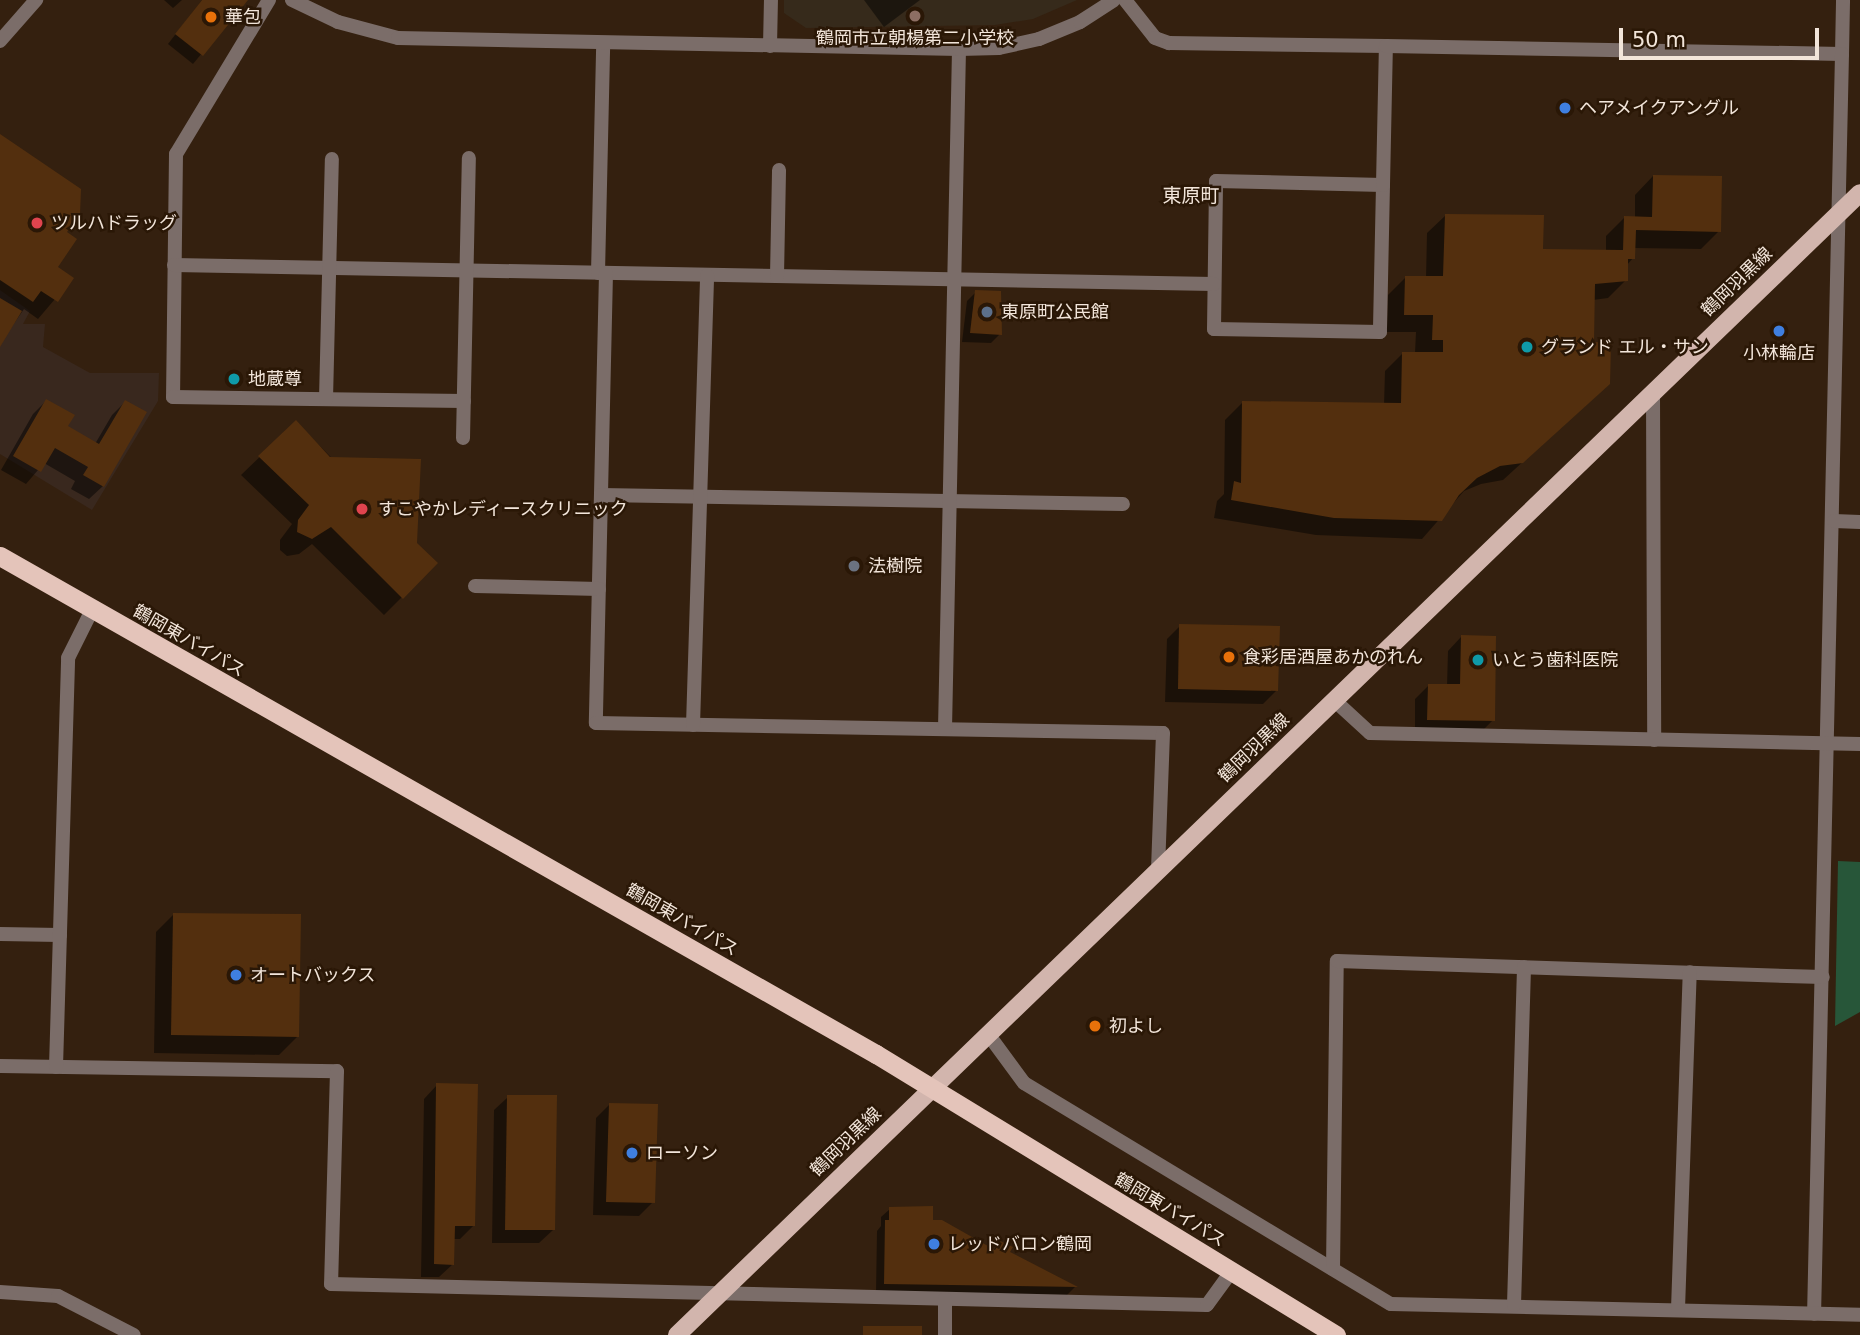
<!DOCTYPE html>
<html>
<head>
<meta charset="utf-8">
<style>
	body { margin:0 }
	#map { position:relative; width:1860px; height:1335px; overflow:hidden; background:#34200f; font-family:"DejaVu Sans","Noto Sans JP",sans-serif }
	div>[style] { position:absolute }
	.commercial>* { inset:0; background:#39281e }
	.education>* { inset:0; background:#362a1b }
	.green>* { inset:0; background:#275639 }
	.shadow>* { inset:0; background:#0007 }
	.building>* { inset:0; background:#532f0e }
	.minor>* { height:14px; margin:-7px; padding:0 7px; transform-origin:7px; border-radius:7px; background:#7b6d69 }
	.tertiary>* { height:14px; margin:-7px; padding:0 7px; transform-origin:7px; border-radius:7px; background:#7b6d69 }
	.primary>* { height:18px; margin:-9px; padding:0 9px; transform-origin:9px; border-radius:9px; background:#d2b5ad }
	.trunk>* { height:19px; margin:-9.5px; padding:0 9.5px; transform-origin:9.5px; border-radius:9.5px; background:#e4c4ba }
	.dots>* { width:19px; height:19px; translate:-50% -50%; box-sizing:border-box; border:4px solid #2a1706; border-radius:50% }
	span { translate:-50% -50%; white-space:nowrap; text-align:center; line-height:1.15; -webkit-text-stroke:5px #2a1706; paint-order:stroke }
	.poi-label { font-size:18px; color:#f2e5da }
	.left { translate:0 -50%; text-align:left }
	.street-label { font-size:18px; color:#f2e5da }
	.neighbourhood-label { font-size:19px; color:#f2e5da }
	.scale { position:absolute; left:1619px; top:28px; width:200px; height:32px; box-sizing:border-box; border:4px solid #f2e5da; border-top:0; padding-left:9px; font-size:21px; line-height:24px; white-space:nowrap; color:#f2e5da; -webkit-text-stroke:5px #2a1706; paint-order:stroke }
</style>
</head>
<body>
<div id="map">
	<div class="commercial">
		<div style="clip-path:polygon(0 290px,30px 311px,23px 324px,45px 324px,43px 347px,90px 373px,159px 373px,158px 401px,92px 510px,0 454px)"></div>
	</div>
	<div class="education">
		<div style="clip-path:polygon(784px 0,1077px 0,1033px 19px,995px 25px,806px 28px,784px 13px)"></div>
	</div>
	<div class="green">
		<div style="clip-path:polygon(1838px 861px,1860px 862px,1860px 1012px,1835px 1026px)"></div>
	</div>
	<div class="shadow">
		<div style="clip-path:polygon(164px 0,182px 0,173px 8px)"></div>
		<div style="clip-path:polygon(202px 0,245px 1px,193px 64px,168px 44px)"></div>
		<div style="clip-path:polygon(864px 0,920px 0,884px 27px)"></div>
		<div style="clip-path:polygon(0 136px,65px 233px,56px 268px,72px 279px,38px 319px,24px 309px,0 344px)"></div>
		<div style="clip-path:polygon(1653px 176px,1719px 231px,1701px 249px,1634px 248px,1633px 258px,1627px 265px,1626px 280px,1608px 298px,1593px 300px,1590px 401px,1503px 480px,1481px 484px,1464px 491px,1422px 539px,1316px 535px,1214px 518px,1217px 501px,1224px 494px,1225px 420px,1243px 402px,1384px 405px,1385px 371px,1403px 353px,1415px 353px,1416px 332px,1387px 332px,1388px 295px,1406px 277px,1426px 278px,1427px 233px,1446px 215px,1542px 251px,1606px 252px,1606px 236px,1624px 218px,1635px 218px,1635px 195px)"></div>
		<div style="clip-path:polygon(976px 292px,1000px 334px,991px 343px,962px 342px,967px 301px)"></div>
		<div style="clip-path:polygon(46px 401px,66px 427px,95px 444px,112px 415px,125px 402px,103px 486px,89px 499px,71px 489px,75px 481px,44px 463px,26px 484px,1px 470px,33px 414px)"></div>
		<div style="clip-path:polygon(296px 422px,436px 563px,384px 615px,312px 544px,299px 554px,287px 556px,280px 550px,280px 540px,292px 524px,241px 475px)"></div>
		<div style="clip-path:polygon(1180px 626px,1277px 690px,1263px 704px,1165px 702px,1167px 639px)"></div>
		<div style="clip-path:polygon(1461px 637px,1493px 720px,1479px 734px,1415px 733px,1415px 699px,1429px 685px,1447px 686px,1448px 651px)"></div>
		<div style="clip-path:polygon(174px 914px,297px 1037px,279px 1055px,154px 1053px,156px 932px)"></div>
		<div style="clip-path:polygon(437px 1085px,474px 1225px,460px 1239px,453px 1239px,453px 1264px,439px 1277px,421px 1277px,424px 1099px)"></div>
		<div style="clip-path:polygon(508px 1097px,553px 1230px,539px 1243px,492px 1243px,494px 1110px)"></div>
		<div style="clip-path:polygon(610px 1104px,653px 1202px,639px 1216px,593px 1215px,596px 1118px)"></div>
		<div style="clip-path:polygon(890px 1209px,931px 1222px,992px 1251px,1001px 1243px,1008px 1253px,1075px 1287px,1067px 1295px,876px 1292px,877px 1231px,881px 1226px,881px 1217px)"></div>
	</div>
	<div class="building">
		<div style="clip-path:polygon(202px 0,248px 0,203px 56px,175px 34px)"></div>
		<div style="clip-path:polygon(0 134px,81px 189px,80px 214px,67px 232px,77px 239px,58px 267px,74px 278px,58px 302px,41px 291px,33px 302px,0 280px)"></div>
		<div style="clip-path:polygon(1653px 175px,1722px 176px,1721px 232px,1636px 230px,1635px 259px,1628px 259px,1628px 281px,1595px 284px,1594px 342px,1611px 343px,1610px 384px,1523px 463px,1500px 466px,1477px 478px,1459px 495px,1442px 521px,1334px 518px,1231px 500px,1234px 481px,1241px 483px,1242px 401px,1401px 403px,1402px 352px,1443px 352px,1443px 340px,1432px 340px,1433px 315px,1404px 315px,1405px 276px,1443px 276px,1445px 214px,1544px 215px,1543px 249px,1623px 250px,1624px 216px,1652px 217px)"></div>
		<div style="clip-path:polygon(975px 290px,1001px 291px,1002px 335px,970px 333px)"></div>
		<div style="clip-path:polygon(0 298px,22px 311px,0 347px)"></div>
		<div style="clip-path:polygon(46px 399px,75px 415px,68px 426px,99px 444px,125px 400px,147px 412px,104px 487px,83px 475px,88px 467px,55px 448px,41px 472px,13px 456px)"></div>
		<div style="clip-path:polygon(296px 420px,330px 457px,421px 459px,417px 543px,438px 563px,403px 599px,331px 527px,312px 539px,297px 532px,298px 520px,309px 505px,258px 456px)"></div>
		<div style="clip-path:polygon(1179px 624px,1280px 626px,1278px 691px,1178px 689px)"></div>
		<div style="clip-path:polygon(1461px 635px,1496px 636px,1495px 721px,1427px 720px,1428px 684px,1460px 684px)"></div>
		<div style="clip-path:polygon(173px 913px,301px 914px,299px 1037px,171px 1035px)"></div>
		<div style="clip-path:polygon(436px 1083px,478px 1084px,475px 1226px,455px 1226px,454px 1265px,434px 1264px)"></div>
		<div style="clip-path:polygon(507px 1095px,557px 1095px,555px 1230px,505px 1230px)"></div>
		<div style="clip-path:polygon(609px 1103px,658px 1104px,655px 1203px,606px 1202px)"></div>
		<div style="clip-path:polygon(933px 1206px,933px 1220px,942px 1220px,995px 1250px,1000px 1241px,1013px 1247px,1010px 1252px,1078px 1287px,884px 1284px,885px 1220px,889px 1220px,889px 1207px)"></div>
		<div style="clip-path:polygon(863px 1326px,922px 1326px,922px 1335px,863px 1335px)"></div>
	</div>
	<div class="minor">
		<div style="left:269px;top:0;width:180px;rotate:121.1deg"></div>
		<div style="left:176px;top:154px;width:243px;rotate:90.7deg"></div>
		<div style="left:173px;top:397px;width:291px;rotate:0.8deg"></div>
		<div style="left:1125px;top:0;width:48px;rotate:51.7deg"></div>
		<div style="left:1155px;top:38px;width:15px;rotate:20deg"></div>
		<div style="left:1169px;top:43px;width:217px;rotate:0.8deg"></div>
		<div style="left:770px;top:46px;width:46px;rotate:-88.8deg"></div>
		<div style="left:1842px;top:54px;width:54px;rotate:-88.9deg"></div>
		<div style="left:1383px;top:185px;width:147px;rotate:91.2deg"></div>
		<div style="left:1380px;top:332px;width:166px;rotate:-179deg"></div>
		<div style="left:1214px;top:329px;width:148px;rotate:-89.2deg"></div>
		<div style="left:1216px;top:181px;width:167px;rotate:1.4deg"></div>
		<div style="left:1383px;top:185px;width:139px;rotate:-88.8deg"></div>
		<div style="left:1386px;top:46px;width:456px;rotate:1deg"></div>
		<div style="left:1842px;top:54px;width:1260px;rotate:91.27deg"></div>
		<div style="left:174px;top:265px;width:1040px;rotate:1.05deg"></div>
		<div style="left:598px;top:273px;width:229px;rotate:-88.7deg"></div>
		<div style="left:606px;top:273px;width:450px;rotate:91.3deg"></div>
		<div style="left:596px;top:723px;width:567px;rotate:1.01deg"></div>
		<div style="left:1163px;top:733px;width:137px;rotate:92.1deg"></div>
		<div style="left:777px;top:276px;width:106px;rotate:-88.9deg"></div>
		<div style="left:1653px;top:393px;width:347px;rotate:89.8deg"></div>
		<div style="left:326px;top:399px;width:240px;rotate:-88.6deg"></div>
		<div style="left:463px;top:438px;width:280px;rotate:-88.8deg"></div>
		<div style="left:601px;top:495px;width:522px;rotate:0.99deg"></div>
		<div style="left:1834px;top:521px;width:26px;rotate:2deg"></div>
		<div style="left:475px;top:586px;width:124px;rotate:1.4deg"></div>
		<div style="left:1334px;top:700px;width:49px;rotate:42.5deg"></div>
		<div style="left:1370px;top:733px;width:490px;rotate:1.3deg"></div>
		<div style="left:693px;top:725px;width:450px;rotate:-88.2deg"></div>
		<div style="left:945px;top:729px;width:680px;rotate:-88.82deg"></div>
		<div style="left:0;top:934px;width:60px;rotate:1deg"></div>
		<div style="left:988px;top:1034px;width:61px;rotate:53.7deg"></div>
		<div style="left:1024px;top:1083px;width:428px;rotate:31.1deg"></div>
		<div style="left:1391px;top:1304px;width:469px;rotate:1.3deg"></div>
		<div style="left:0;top:1066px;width:337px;rotate:0.9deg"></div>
		<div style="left:337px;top:1071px;width:213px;rotate:91.6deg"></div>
		<div style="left:331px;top:1284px;width:876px;rotate:1.37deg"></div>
		<div style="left:1207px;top:1305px;width:41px;rotate:-54deg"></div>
		<div style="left:56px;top:1067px;width:409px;rotate:-88.3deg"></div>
		<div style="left:68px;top:658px;width:54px;rotate:-63.4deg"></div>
		<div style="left:1333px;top:1269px;width:308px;rotate:-89.3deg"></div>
		<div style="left:1337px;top:961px;width:486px;rotate:1.9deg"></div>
		<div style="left:1514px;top:1305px;width:338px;rotate:-88.3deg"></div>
		<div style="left:1678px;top:1309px;width:337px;rotate:-88deg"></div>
		<div style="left:945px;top:1335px;width:36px;rotate:-90deg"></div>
	</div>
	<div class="tertiary">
		<div style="left:292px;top:0;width:51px;rotate:25.6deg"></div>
		<div style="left:338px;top:22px;width:62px;rotate:14.9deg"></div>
		<div style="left:398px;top:38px;width:561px;rotate:1.12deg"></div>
		<div style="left:959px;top:49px;width:40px;rotate:-1.4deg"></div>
		<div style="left:999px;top:48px;width:41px;rotate:-12.7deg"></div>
		<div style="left:1039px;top:39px;width:44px;rotate:-22.5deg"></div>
		<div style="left:1080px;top:22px;width:40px;rotate:-32.9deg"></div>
		<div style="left:0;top:41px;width:55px;rotate:-48.7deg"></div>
		<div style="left:0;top:1292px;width:58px;rotate:3.9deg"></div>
		<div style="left:58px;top:1296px;width:85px;rotate:27.2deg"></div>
	</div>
	<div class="primary">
		<div style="left:677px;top:1335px;width:1644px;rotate:-43.99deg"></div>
	</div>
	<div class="trunk">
		<div style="left:0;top:556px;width:1008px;rotate:29.62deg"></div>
		<div style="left:876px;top:1054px;width:539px;rotate:31.42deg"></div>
	</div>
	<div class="dots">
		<div style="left:915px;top:16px;background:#8d6e63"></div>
		<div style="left:211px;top:17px;background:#e8710a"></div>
		<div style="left:1565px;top:108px;background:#3f7fe0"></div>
		<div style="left:37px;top:223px;background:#e0444e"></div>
		<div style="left:987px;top:312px;background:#5c6f8a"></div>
		<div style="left:1779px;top:331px;background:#3f7fe0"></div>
		<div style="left:1527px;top:347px;background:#0f9aa8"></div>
		<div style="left:234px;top:379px;background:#0f9aa8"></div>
		<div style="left:362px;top:509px;background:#e0444e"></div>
		<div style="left:854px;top:566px;background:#6b7280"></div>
		<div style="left:1229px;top:657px;background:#e8710a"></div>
		<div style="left:1478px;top:660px;background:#0f9aa8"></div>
		<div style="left:236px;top:975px;background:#3f7fe0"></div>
		<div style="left:1095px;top:1026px;background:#e8710a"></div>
		<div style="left:632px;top:1153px;background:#3f7fe0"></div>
		<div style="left:934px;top:1244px;background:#3f7fe0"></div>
	</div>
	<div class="poi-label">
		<span class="left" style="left:225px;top:17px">華包</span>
		<span style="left:915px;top:38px">鶴岡市立朝楊第二小学校</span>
		<span class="left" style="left:1579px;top:108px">ヘアメイクアングル</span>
		<span class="left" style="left:51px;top:223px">ツルハドラッグ</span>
		<span class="left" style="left:1001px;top:312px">東原町公民館</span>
		<span class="left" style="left:1541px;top:347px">グランド エル・サン</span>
		<span style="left:1779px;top:353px">小林輪店</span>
		<span class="left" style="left:248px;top:379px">地蔵尊</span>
		<span class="left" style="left:378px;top:509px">すこやかレディースクリニック</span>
		<span class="left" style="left:868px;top:566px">法樹院</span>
		<span class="left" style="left:1243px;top:657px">食彩居酒屋あかのれん</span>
		<span class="left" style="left:1492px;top:660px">いとう歯科医院</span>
		<span class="left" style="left:250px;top:975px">オートバックス</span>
		<span class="left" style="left:1109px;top:1026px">初よし</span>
		<span class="left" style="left:646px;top:1153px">ローソン</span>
		<span class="left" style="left:948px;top:1244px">レッドバロン鶴岡</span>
	</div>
	<div class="street-label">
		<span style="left:1737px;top:282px;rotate:-44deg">鶴岡羽黒線</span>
		<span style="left:189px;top:641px;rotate:30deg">鶴岡東バイパス</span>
		<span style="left:1254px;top:748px;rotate:-44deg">鶴岡羽黒線</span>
		<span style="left:682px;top:920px;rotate:30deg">鶴岡東バイパス</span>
		<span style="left:846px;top:1142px;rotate:-44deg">鶴岡羽黒線</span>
		<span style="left:1170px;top:1210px;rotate:31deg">鶴岡東バイパス</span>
	</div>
	<div class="neighbourhood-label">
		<span style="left:1191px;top:196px">東原町</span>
	</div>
	<div class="scale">50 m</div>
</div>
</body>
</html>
